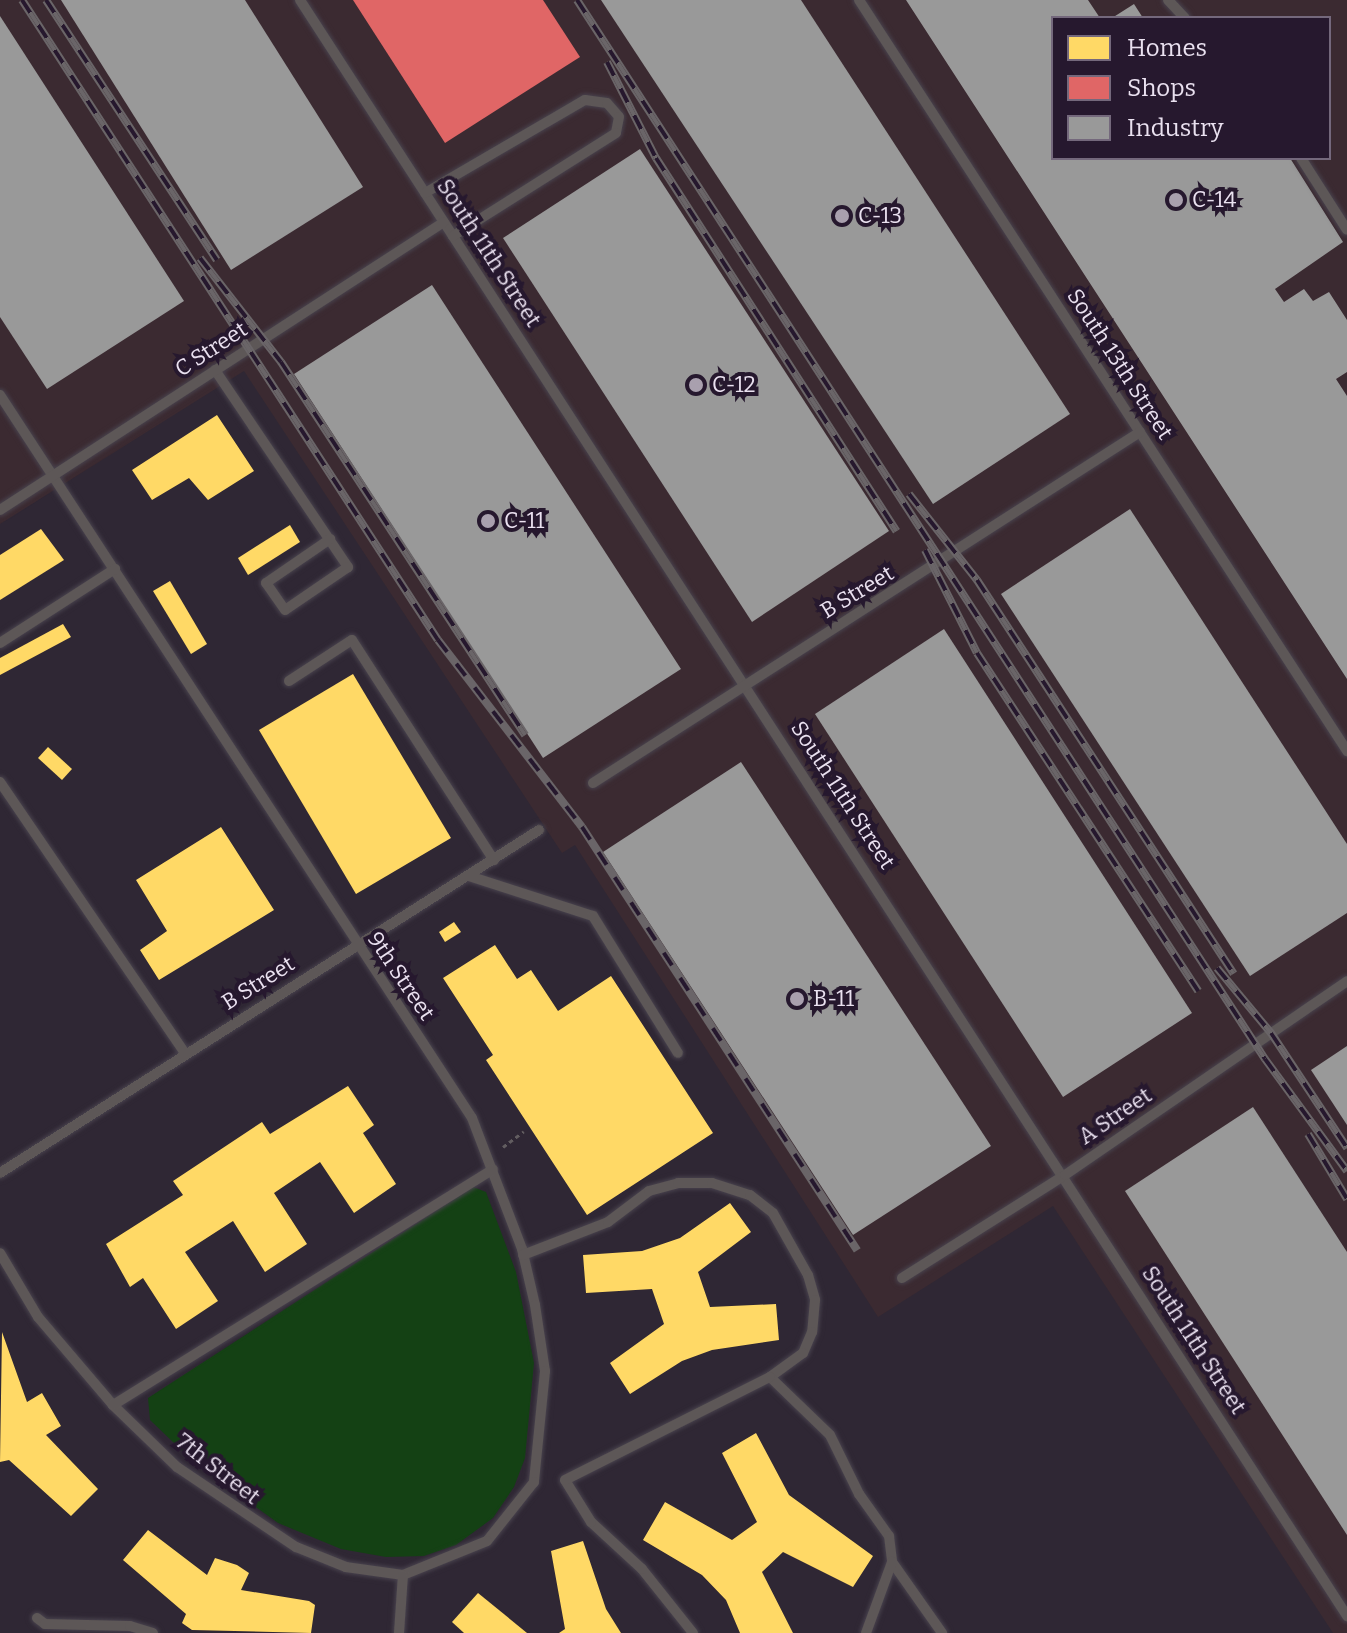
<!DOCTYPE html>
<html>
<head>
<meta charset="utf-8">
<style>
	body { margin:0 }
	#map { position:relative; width:1347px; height:1633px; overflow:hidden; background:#2f2734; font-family:Bitter,serif }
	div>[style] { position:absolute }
	.industrial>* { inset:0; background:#3b2a31 }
	.green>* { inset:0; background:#144114 }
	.homes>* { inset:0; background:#ffd966 }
	.shops>* { inset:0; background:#e06666 }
	.industry>* { inset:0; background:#999 }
	.path>* { height:3px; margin-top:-1.5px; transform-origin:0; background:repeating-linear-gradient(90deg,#625d60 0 4px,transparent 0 8px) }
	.roads { filter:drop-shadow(0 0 2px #48424d) drop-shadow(0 0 2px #48424d) }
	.lane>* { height:10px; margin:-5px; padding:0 5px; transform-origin:5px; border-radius:5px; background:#5d5757 }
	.rail>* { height:8px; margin-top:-4px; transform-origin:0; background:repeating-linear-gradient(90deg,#26182e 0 15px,#6a6568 0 30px); box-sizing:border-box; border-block:2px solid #6a6568 }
	.dots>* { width:22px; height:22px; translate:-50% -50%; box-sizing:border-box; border:4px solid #26182e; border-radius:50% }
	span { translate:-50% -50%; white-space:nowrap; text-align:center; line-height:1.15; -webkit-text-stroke:8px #26182e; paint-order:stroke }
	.poi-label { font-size:22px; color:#eae1f0 }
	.left { translate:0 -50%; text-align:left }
	.street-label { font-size:22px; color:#eae1f0 }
	.legend { position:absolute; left:1051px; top:16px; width:280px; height:144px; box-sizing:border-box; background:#26182e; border:2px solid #74687c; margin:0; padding:10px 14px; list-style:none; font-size:24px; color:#eae1f0 }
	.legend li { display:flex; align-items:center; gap:16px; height:40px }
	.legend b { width:40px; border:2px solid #74687c }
</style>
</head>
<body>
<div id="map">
	<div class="industrial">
		<div style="clip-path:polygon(evenodd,0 0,1347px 0,1347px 1633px,1333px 1633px,1053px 1206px,878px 1317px,575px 845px,562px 853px,244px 371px,0 524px,0 0,1053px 18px,1329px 18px,1329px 158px,1053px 158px,1053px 18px)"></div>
	</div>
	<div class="green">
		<div style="clip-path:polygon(473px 1187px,486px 1192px,516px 1272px,534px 1363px,525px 1458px,514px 1487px,493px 1518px,456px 1545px,424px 1556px,386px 1557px,341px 1549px,278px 1523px,196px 1464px,150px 1420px,148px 1398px)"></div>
	</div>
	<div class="homes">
		<div style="clip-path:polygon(217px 415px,254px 471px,208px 500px,189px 478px,152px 500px,132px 470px)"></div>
		<div style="clip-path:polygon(290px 525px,300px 542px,248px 575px,238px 558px)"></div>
		<div style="clip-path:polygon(41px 529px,64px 560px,0 600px,0 555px)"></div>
		<div style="clip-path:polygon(170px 581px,207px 644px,191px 654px,153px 591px)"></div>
		<div style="clip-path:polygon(63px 624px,71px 637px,0 675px,0 658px)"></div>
		<div style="clip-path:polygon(353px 674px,451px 838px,356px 894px,259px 730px)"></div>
		<div style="clip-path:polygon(48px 747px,72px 769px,62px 780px,38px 758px)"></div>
		<div style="clip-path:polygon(221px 827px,274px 910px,159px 980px,140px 950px,167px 931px,136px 880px)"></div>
		<div style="clip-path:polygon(454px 922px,461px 932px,445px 942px,439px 932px)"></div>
		<div style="clip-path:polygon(495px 945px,517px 979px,531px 970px,558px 1011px,611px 976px,713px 1133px,587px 1215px,486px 1060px,493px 1055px,443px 978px)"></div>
		<div style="clip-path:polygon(348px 1086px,374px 1125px,363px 1133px,396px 1184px,354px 1213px,320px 1162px,274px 1193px,307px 1244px,265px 1272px,233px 1221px,185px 1252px,218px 1301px,176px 1329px,143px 1278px,130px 1287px,106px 1244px,183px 1195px,173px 1181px,262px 1122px,270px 1134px)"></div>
		<div style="clip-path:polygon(730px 1203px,751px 1232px,698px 1272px,710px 1307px,776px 1304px,779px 1340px,712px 1350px,682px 1361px,630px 1394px,610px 1363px,664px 1324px,652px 1289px,586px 1293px,583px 1255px,642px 1251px,680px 1238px)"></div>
		<div style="clip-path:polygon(2px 1332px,27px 1402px,42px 1393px,61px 1426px,46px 1435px,98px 1489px,71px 1516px,9px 1460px,0 1462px)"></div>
		<div style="clip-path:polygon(756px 1433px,789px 1495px,873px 1556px,853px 1587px,783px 1552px,762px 1572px,793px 1633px,740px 1633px,726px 1600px,702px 1575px,643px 1540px,665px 1502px,732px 1540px,757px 1522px,722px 1453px)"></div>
		<div style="clip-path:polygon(148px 1530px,207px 1575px,215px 1558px,237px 1565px,249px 1573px,241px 1590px,309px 1601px,315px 1605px,311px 1633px,192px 1630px,182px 1623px,186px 1614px,123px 1560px)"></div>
		<div style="clip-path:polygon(583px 1541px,606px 1609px,621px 1633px,559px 1633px,565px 1629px,551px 1551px)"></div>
		<div style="clip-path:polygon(478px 1593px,527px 1633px,464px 1633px,452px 1622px)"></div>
	</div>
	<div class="shops">
		<div style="clip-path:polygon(353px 0,543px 0,580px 57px,445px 143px)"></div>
	</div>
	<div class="industry">
		<div style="clip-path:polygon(61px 0,245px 0,363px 187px,231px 270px)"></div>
		<div style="clip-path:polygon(601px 0,801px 0,1070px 414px,933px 504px)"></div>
		<div style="clip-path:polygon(906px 0,1088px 0,1100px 18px,1053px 18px,1053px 158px,1290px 158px,1343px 242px,1275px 289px,1284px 302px,1304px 289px,1313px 301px,1329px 292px,1347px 320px,1347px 372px,1336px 379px,1347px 396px,1347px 679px)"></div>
		<div style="clip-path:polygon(1134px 4px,1143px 18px,1112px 18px)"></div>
		<div style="clip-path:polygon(0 16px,184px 301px,47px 389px,0 317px)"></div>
		<div style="clip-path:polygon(640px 149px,889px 531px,752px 622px,503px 238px)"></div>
		<div style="clip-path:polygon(432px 285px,681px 669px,543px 758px,294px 374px)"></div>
		<div style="clip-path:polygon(1130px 509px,1347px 844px,1347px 913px,1250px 976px,1001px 594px)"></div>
		<div style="clip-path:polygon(944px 629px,1192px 1013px,1063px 1097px,815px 714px)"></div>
		<div style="clip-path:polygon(741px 762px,991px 1146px,853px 1235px,603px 852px)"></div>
		<div style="clip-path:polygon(1347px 1046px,1347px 1125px,1311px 1070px)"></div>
		<div style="clip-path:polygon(1253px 1107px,1347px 1252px,1347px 1535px,1125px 1191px)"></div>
	</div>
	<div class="path">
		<div style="left:503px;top:1147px;width:26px;rotate:-37deg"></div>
	</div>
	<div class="roads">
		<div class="lane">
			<div style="left:300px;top:0;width:1926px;rotate:57.06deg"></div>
			<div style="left:859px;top:0;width:896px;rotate:56.98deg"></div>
			<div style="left:1168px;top:0;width:25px;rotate:47deg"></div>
			<div style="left:1301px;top:158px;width:85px;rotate:57.4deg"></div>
			<div style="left:425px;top:193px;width:185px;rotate:-30.2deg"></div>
			<div style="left:585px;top:100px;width:22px;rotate:8deg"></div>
			<div style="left:607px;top:103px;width:18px;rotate:49deg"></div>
			<div style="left:619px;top:117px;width:16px;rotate:101deg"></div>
			<div style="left:616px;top:133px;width:193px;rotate:147.7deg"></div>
			<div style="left:215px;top:370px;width:238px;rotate:56deg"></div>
			<div style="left:348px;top:567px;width:76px;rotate:145.7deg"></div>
			<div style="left:285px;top:610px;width:33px;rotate:-125deg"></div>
			<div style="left:266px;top:583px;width:78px;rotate:-34.5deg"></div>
			<div style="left:0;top:395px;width:863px;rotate:56.86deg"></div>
			<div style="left:472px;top:1118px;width:140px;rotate:69.1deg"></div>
			<div style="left:522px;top:1249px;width:57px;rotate:76.9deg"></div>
			<div style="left:535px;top:1305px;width:67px;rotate:81.4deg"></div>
			<div style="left:545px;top:1371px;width:112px;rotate:95.7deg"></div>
			<div style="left:534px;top:1482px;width:75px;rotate:128.5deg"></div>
			<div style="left:487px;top:1541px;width:91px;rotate:158deg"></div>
			<div style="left:403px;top:1575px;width:58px;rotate:-172deg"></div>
			<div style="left:346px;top:1567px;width:54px;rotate:-158.2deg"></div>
			<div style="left:296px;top:1547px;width:143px;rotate:-146.1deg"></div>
			<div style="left:177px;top:1467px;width:89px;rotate:-135.9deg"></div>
			<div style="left:113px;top:1405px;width:116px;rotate:-130.4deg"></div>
			<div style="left:38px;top:1317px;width:74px;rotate:-120.7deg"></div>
			<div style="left:0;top:510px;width:529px;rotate:-32.97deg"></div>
			<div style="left:0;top:643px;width:137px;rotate:-32.8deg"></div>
			<div style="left:289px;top:681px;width:75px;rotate:-33.1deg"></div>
			<div style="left:352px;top:640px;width:262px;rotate:57.2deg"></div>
			<div style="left:0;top:782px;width:328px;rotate:55.7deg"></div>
			<div style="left:593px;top:783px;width:650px;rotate:-32.69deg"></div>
			<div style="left:469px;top:876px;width:130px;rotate:17.9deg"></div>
			<div style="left:593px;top:916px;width:161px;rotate:58.2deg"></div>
			<div style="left:0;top:1173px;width:639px;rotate:-32.47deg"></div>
			<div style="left:523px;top:1255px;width:91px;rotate:-21.2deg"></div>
			<div style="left:608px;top:1222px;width:51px;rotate:-37.1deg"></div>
			<div style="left:649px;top:1191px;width:30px;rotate:-15deg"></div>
			<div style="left:678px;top:1183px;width:34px"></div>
			<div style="left:712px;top:1183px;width:40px;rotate:18deg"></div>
			<div style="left:750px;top:1195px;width:29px;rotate:38deg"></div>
			<div style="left:773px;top:1213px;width:71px;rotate:60.6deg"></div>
			<div style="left:808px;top:1275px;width:26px;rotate:74deg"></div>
			<div style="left:815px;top:1300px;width:32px;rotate:95deg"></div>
			<div style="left:812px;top:1332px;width:23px;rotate:113deg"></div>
			<div style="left:803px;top:1353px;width:41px;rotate:144deg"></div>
			<div style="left:770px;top:1377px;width:83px;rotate:44deg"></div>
			<div style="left:830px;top:1435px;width:66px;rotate:63.8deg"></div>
			<div style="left:859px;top:1494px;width:52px;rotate:54.5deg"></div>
			<div style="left:889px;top:1536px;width:26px;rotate:83deg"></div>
			<div style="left:892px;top:1562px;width:87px;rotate:54.8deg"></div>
			<div style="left:902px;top:1278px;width:193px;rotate:-32.3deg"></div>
			<div style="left:1065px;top:1175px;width:342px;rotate:-34.5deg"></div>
			<div style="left:113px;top:1405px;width:447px;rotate:-31.8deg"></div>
			<div style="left:37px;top:1618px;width:10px;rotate:37deg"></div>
			<div style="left:45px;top:1624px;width:85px;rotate:1.3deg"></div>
			<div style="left:130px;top:1626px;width:24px;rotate:17deg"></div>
			<div style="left:399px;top:1633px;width:58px;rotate:-86.1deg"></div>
			<div style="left:693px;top:1633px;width:82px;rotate:-128.6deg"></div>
			<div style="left:642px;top:1569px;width:69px;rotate:-137.3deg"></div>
			<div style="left:591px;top:1522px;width:49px;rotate:-121.8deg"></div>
			<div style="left:565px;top:1480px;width:229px;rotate:-26.7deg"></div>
			<div style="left:866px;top:1633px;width:76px;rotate:-69.9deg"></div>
		</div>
	</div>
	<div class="rail">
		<div style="left:22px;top:0;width:763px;rotate:56.98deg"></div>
		<div style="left:438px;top:640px;width:236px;rotate:52.4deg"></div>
		<div style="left:582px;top:827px;width:505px;rotate:56.97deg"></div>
		<div style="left:46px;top:0;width:311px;rotate:56.7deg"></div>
		<div style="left:577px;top:0;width:1263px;rotate:56.99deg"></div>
		<div style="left:1265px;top:1059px;width:139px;rotate:53.8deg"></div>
		<div style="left:607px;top:62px;width:108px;rotate:63deg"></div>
		<div style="left:656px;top:158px;width:444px;rotate:57.2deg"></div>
		<div style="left:200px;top:258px;width:132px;rotate:52.1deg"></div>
		<div style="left:281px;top:362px;width:446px;rotate:56.8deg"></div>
		<div style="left:909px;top:494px;width:110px;rotate:51.7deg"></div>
		<div style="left:977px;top:580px;width:470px;rotate:56.9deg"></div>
		<div style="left:925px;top:550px;width:115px;rotate:63.2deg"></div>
		<div style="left:977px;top:653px;width:404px;rotate:56.8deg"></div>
		<div style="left:1217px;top:968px;width:85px;rotate:50.3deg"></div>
		<div style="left:1271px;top:1033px;width:138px;rotate:56.5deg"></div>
		<div style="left:1308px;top:1134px;width:76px;rotate:59deg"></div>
	</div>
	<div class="dots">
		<div style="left:1176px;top:200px;background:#a9a0ae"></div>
		<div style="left:842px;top:216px;background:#a9a0ae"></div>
		<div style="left:696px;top:385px;background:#a9a0ae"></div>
		<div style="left:488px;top:521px;background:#a9a0ae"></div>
		<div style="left:797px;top:999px;background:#a9a0ae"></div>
	</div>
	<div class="poi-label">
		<span class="left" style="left:1192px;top:200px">C-14</span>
		<span class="left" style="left:858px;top:216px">C-13</span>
		<span class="left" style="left:712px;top:385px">C-12</span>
		<span class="left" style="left:504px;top:521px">C-11</span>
		<span class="left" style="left:813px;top:999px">B-11</span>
	</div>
	<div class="street-label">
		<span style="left:489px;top:253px;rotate:57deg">South 11th Street</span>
		<span style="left:211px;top:349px;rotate:-33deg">C Street</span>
		<span style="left:1120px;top:364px;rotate:57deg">South 13th Street</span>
		<span style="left:857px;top:592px;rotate:-31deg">B Street</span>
		<span style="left:843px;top:795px;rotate:57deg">South 11th Street</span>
		<span style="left:401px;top:976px;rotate:56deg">9th Street</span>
		<span style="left:258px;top:983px;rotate:-32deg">B Street</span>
		<span style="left:1115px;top:1116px;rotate:-34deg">A Street</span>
		<span style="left:1194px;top:1340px;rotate:57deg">South 11th Street</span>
		<span style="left:218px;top:1469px;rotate:38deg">7th Street</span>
	</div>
	<ul class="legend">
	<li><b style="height:22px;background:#ffd966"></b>Homes</li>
	<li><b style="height:22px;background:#e06666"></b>Shops</li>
	<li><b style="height:22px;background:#999"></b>Industry</li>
	</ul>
</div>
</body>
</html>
